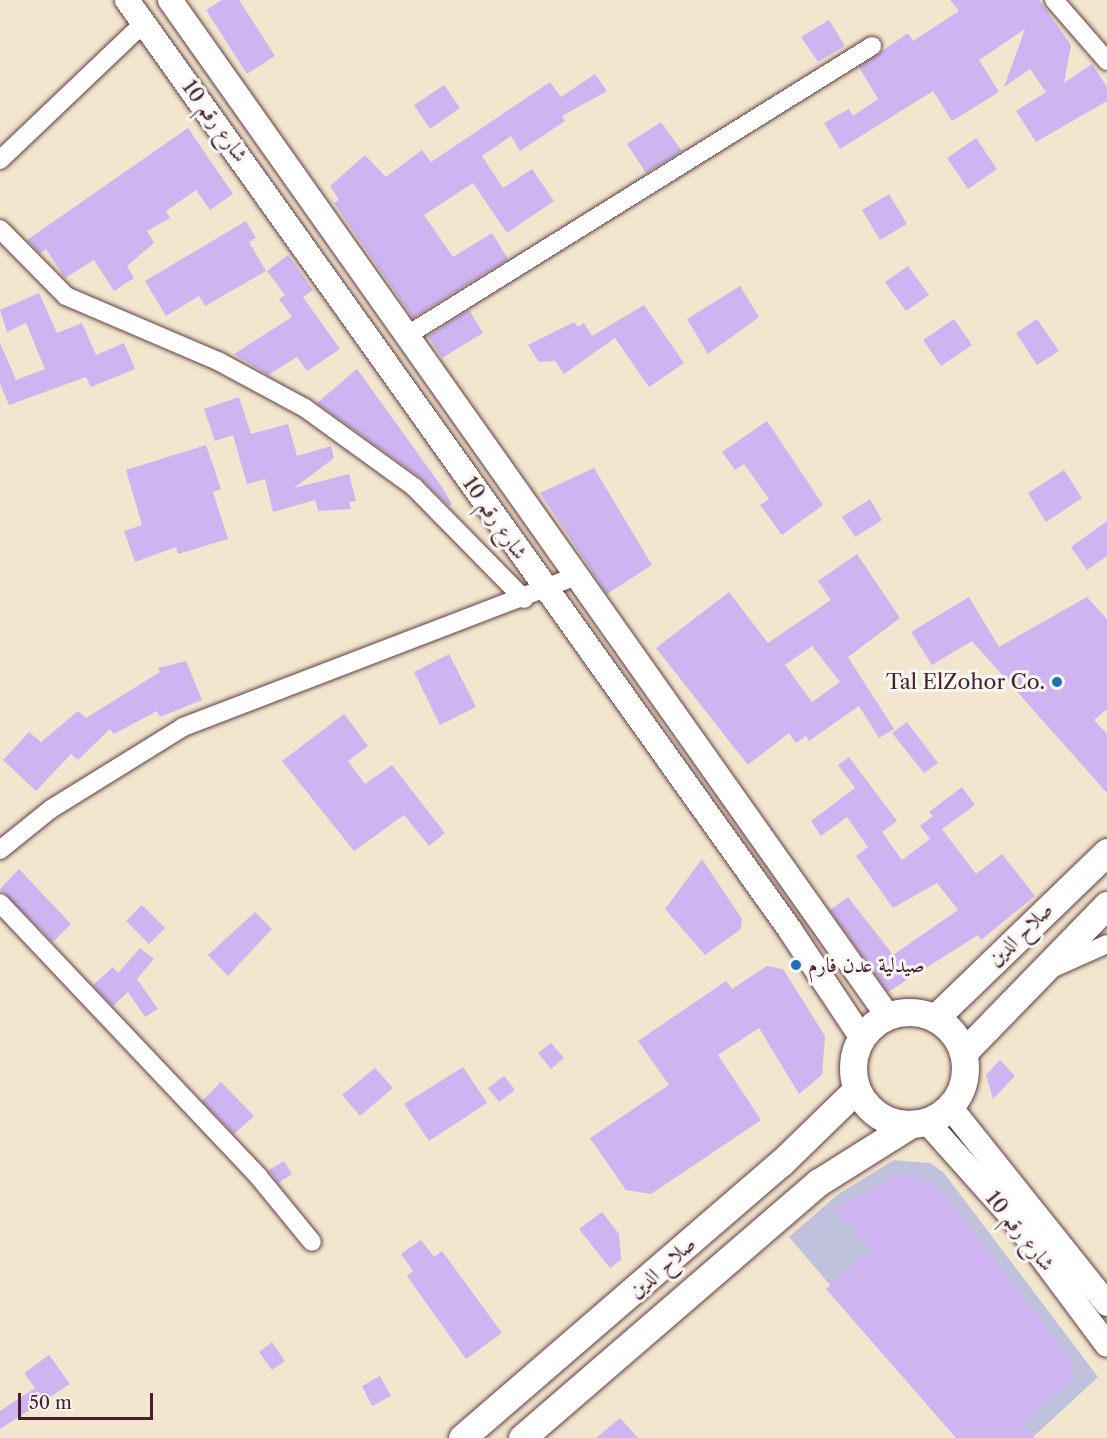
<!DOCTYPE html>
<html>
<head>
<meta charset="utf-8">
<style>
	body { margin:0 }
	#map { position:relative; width:1107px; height:1438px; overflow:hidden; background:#f2e6ce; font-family:"Libre Caslon Text",Amiri,serif }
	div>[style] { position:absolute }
	.industrial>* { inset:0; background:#c0c2dd }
	.building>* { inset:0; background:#ceb5f1 }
	.roads { filter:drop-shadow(0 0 2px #633d43) drop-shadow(0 0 2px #633d43) }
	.minor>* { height:18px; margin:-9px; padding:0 9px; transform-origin:9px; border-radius:9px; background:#fff }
	.major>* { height:24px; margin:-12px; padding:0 12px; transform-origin:12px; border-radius:12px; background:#fff }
	.highway>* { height:27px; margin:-13.5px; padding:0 13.5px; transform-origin:13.5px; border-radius:13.5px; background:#fff }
	.highway>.ring { margin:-13.5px; padding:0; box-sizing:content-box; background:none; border:27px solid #fff; border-radius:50% }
	.dots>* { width:16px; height:16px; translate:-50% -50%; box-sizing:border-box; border:3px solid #f6f6f2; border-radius:50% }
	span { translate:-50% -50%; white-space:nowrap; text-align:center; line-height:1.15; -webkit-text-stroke:6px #f6f6f2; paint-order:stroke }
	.street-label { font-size:21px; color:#4a1f2b }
	.poi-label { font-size:21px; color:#4a1f2b }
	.right { translate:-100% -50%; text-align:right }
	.left { translate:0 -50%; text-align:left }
	.scale { position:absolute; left:18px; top:1393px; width:135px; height:27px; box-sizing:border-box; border:3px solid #4a1f2b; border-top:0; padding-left:8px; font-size:18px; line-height:21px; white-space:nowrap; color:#4a1f2b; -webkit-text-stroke:4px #f6f6f2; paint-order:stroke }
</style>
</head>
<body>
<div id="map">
	<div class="industrial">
		<div style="clip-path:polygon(894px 1160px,930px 1163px,944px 1173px,1098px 1377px,1032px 1438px,961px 1438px,789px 1237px,837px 1195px)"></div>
	</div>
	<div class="building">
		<div style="clip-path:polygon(222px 0,239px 0,275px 56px,247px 74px,206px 10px)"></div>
		<div style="clip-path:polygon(950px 0,1039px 0,1071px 45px,1064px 83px,1092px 64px,1107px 87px,1107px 101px,1036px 142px,1016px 111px,1046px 92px,1030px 69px,1004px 87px,1025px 29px,979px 60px,999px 92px,952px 121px,933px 91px,840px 149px,824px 123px,849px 109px,853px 116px,878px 99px,859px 67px,908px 33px,913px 41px,959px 11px)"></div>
		<div style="clip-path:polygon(829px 20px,845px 46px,818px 62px,801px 37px)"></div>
		<div style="clip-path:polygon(595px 74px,607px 91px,562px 116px,565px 121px,520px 151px,511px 136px,482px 156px,503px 188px,532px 169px,554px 201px,507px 233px,473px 183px,424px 215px,453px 257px,492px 233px,508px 259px,413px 318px,334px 203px,339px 200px,330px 186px,365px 155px,386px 177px,422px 150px,431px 162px,550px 82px,561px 97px)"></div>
		<div style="clip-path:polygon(444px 85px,460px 108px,430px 129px,414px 105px)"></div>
		<div style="clip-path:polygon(661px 122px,682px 151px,646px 173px,627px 144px)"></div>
		<div style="clip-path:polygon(188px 128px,233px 194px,210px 210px,196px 190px,166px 211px,170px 218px,147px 231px,154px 243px,127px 266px,134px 278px,114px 291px,94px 260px,65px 278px,46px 249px,40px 253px,27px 240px)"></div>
		<div style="clip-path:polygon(976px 138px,997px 169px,968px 189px,947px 158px)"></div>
		<div style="clip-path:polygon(889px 194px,907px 224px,880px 240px,862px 210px)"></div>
		<div style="clip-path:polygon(246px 221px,256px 238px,249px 242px,266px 271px,205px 306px,199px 296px,166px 316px,145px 281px)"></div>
		<div style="clip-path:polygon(288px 255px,313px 290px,303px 297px,340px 349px,307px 371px,297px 357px,268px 375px,234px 354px,292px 317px,279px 299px,285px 295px,267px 271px)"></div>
		<div style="clip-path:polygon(908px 266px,929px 295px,906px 311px,885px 282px)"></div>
		<div style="clip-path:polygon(740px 286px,759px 317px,708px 354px,687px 319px)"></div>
		<div style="clip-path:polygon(39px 293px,57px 333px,82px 323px,96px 355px,124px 343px,135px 369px,91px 387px,86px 377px,9px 405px,0 384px,0 343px,16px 380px,45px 369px,26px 323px,7px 332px,0 310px)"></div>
		<div style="clip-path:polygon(644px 305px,684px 363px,649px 387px,615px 338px,564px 374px,555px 361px,539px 362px,528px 345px,574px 322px,578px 327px,584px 323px,592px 336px)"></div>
		<div style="clip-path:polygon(469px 310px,483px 333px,442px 358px,428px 336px)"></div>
		<div style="clip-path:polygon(954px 319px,972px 345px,941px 366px,923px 340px)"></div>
		<div style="clip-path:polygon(1037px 319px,1059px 351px,1037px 365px,1016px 333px)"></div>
		<div style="clip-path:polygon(357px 369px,442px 487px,452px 504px,449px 506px,421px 478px,317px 403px)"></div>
		<div style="clip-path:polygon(239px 397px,251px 434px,288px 424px,297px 456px,331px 446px,334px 458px,294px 488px,349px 474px,356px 501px,349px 502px,351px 509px,318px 511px,315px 500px,273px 512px,265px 479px,247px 484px,233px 435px,215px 441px,204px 409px)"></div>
		<div style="clip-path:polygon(767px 421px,823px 505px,782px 535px,760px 505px,769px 499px,744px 464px,735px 470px,722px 452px)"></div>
		<div style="clip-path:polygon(206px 445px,221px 489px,213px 492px,228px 539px,178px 554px,176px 547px,135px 562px,124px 531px,142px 525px,126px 470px)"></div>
		<div style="clip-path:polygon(594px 468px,652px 565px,607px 594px,540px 493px)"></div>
		<div style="clip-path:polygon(1064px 470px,1082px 498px,1046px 522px,1028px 493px)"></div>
		<div style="clip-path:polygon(870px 499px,882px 520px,855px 537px,842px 517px)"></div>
		<div style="clip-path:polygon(1107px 521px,1107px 556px,1087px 570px,1071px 547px)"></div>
		<div style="clip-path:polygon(evenodd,857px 554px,900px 618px,848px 657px,894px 729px,879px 738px,859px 706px,809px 741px,806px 736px,796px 743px,789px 733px,748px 765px,656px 648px,729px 592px,768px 643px,831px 600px,818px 581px,857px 554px,812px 646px,840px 682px,812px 702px,785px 665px,812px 646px)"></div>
		<div style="clip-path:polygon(969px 597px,999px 647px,1087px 597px,1107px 619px,1107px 709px,1094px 720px,1107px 734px,1107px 793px,972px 641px,932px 665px,911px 632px)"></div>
		<div style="clip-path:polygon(449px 654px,476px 707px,440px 725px,414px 672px)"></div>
		<div style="clip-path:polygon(186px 661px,202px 700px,160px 717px,157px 711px,114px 734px,110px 729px,78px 760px,71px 754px,36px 791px,3px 760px,29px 732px,41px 742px,78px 711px,86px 718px,160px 672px,158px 668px)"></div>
		<div style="clip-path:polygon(344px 714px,368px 746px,348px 761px,365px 784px,392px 765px,445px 833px,429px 846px,404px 815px,354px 851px,282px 761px)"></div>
		<div style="clip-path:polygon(907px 722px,938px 763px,924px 773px,892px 733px)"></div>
		<div style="clip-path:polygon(849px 757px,897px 821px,882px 832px,902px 860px,930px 839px,920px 826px,933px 816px,929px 812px,962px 787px,975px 805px,942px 829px,976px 874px,1002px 854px,1035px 896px,981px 940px,978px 935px,888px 992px,830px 910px,848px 897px,893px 955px,958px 910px,937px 883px,893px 908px,856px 856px,868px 847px,847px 817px,821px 836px,811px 821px,855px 788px,838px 765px)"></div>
		<div style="clip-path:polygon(702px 859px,742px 919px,741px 929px,705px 955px,665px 909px)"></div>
		<div style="clip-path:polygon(19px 869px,71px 924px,53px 942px,0 889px)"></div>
		<div style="clip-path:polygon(142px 905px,165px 928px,149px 944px,126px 921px)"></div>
		<div style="clip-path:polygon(255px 912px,272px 929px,228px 976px,208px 955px)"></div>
		<div style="clip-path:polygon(140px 948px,154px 959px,137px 979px,158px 1009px,145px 1017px,128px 992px,113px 1006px,93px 985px,113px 967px,118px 973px)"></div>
		<div style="clip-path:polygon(767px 966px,783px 969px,825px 1036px,822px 1075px,799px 1094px,759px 1028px,718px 1055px,761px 1120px,651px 1194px,626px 1190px,590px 1138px,669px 1085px,638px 1041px,726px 981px,732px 989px)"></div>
		<div style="clip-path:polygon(551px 1043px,564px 1058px,551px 1069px,538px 1053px)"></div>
		<div style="clip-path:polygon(1000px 1060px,1015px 1076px,993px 1099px,986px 1075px)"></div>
		<div style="clip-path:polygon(463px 1067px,487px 1103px,429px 1141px,404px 1104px)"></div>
		<div style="clip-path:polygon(375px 1068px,393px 1088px,360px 1116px,342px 1095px)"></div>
		<div style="clip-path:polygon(504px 1076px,515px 1090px,499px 1102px,488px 1088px)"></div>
		<div style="clip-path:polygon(221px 1082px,254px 1116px,234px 1134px,202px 1101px)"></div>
		<div style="clip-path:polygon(284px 1161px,292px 1174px,278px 1183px,269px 1170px)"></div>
		<div style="clip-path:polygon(905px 1172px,937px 1185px,1073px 1363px,1071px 1380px,1022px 1424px,1035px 1438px,956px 1438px,826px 1289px,871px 1250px,835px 1209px)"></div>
		<div style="clip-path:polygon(602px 1212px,619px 1234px,621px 1260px,610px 1268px,579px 1229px)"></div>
		<div style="clip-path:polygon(421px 1240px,434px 1257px,442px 1251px,502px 1333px,466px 1359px,407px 1276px,413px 1271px,401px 1254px)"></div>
		<div style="clip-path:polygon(272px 1342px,285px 1361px,272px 1370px,259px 1352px)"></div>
		<div style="clip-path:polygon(49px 1355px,70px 1384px,0 1429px,0 1411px,35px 1388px,24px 1373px)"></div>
		<div style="clip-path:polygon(380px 1376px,391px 1396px,372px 1406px,362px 1386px)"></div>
		<div style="clip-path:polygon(620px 1418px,638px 1438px,596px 1438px)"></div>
	</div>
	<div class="roads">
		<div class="minor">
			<div style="left:1054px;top:0;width:81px;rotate:49deg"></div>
			<div style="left:0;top:160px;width:199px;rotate:-43.6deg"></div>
			<div style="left:0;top:229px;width:94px;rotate:45.4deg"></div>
			<div style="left:66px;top:296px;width:165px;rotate:23.2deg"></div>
			<div style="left:218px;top:361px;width:99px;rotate:28.4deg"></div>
			<div style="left:305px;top:408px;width:135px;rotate:35.9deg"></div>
			<div style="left:414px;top:487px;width:157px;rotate:45.5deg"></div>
			<div style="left:406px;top:336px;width:549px;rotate:-31.89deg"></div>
			<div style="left:0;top:850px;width:65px;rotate:-38.8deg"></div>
			<div style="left:51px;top:809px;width:155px;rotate:-31.8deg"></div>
			<div style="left:183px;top:727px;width:419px;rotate:-21deg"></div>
			<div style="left:0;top:903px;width:376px;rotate:46.6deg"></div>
			<div style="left:258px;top:1176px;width:85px;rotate:50.7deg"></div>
			<div style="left:1051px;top:969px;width:61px;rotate:-24.1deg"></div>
		</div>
		<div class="major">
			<div style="left:127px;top:0;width:1142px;rotate:54.51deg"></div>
			<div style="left:790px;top:930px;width:128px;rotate:56.4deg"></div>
			<div style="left:170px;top:0;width:1243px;rotate:54.76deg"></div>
			<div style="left:950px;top:1107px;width:252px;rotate:51.4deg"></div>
			<div style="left:927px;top:1122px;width:127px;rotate:48.2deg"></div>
			<div style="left:1012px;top:1217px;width:159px;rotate:53.4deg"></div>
		</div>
		<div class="highway">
			<div class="ring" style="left:853px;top:1012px;width:85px;height:85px"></div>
			<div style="left:935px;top:1018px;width:239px;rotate:-44deg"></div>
			<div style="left:964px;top:1052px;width:205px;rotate:-45.8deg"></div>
			<div style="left:462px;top:1438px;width:421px;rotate:-40.8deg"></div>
			<div style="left:781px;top:1163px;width:105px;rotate:-44.2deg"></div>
			<div style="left:522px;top:1438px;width:392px;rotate:-40.8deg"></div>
			<div style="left:819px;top:1182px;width:109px;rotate:-32.2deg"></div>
		</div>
	</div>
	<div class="dots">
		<div style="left:1057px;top:682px;background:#1f6fb2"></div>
		<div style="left:796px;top:965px;background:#1f6fb2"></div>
	</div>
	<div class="street-label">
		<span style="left:215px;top:121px;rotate:54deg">شارع رقم 10</span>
		<span style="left:495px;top:518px;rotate:55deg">شارع رقم 10</span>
		<span style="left:1020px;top:934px;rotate:-44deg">صلاح الدين</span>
		<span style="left:1020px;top:1231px;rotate:51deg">شارع رقم 10</span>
		<span style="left:662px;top:1267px;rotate:-41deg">صلاح الدين</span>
	</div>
	<div class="poi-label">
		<span class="right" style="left:1045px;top:682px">Tal ElZohor Co.</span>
		<span class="left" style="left:808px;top:965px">صيدلية عدن فارم</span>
	</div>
	<div class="scale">50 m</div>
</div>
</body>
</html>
